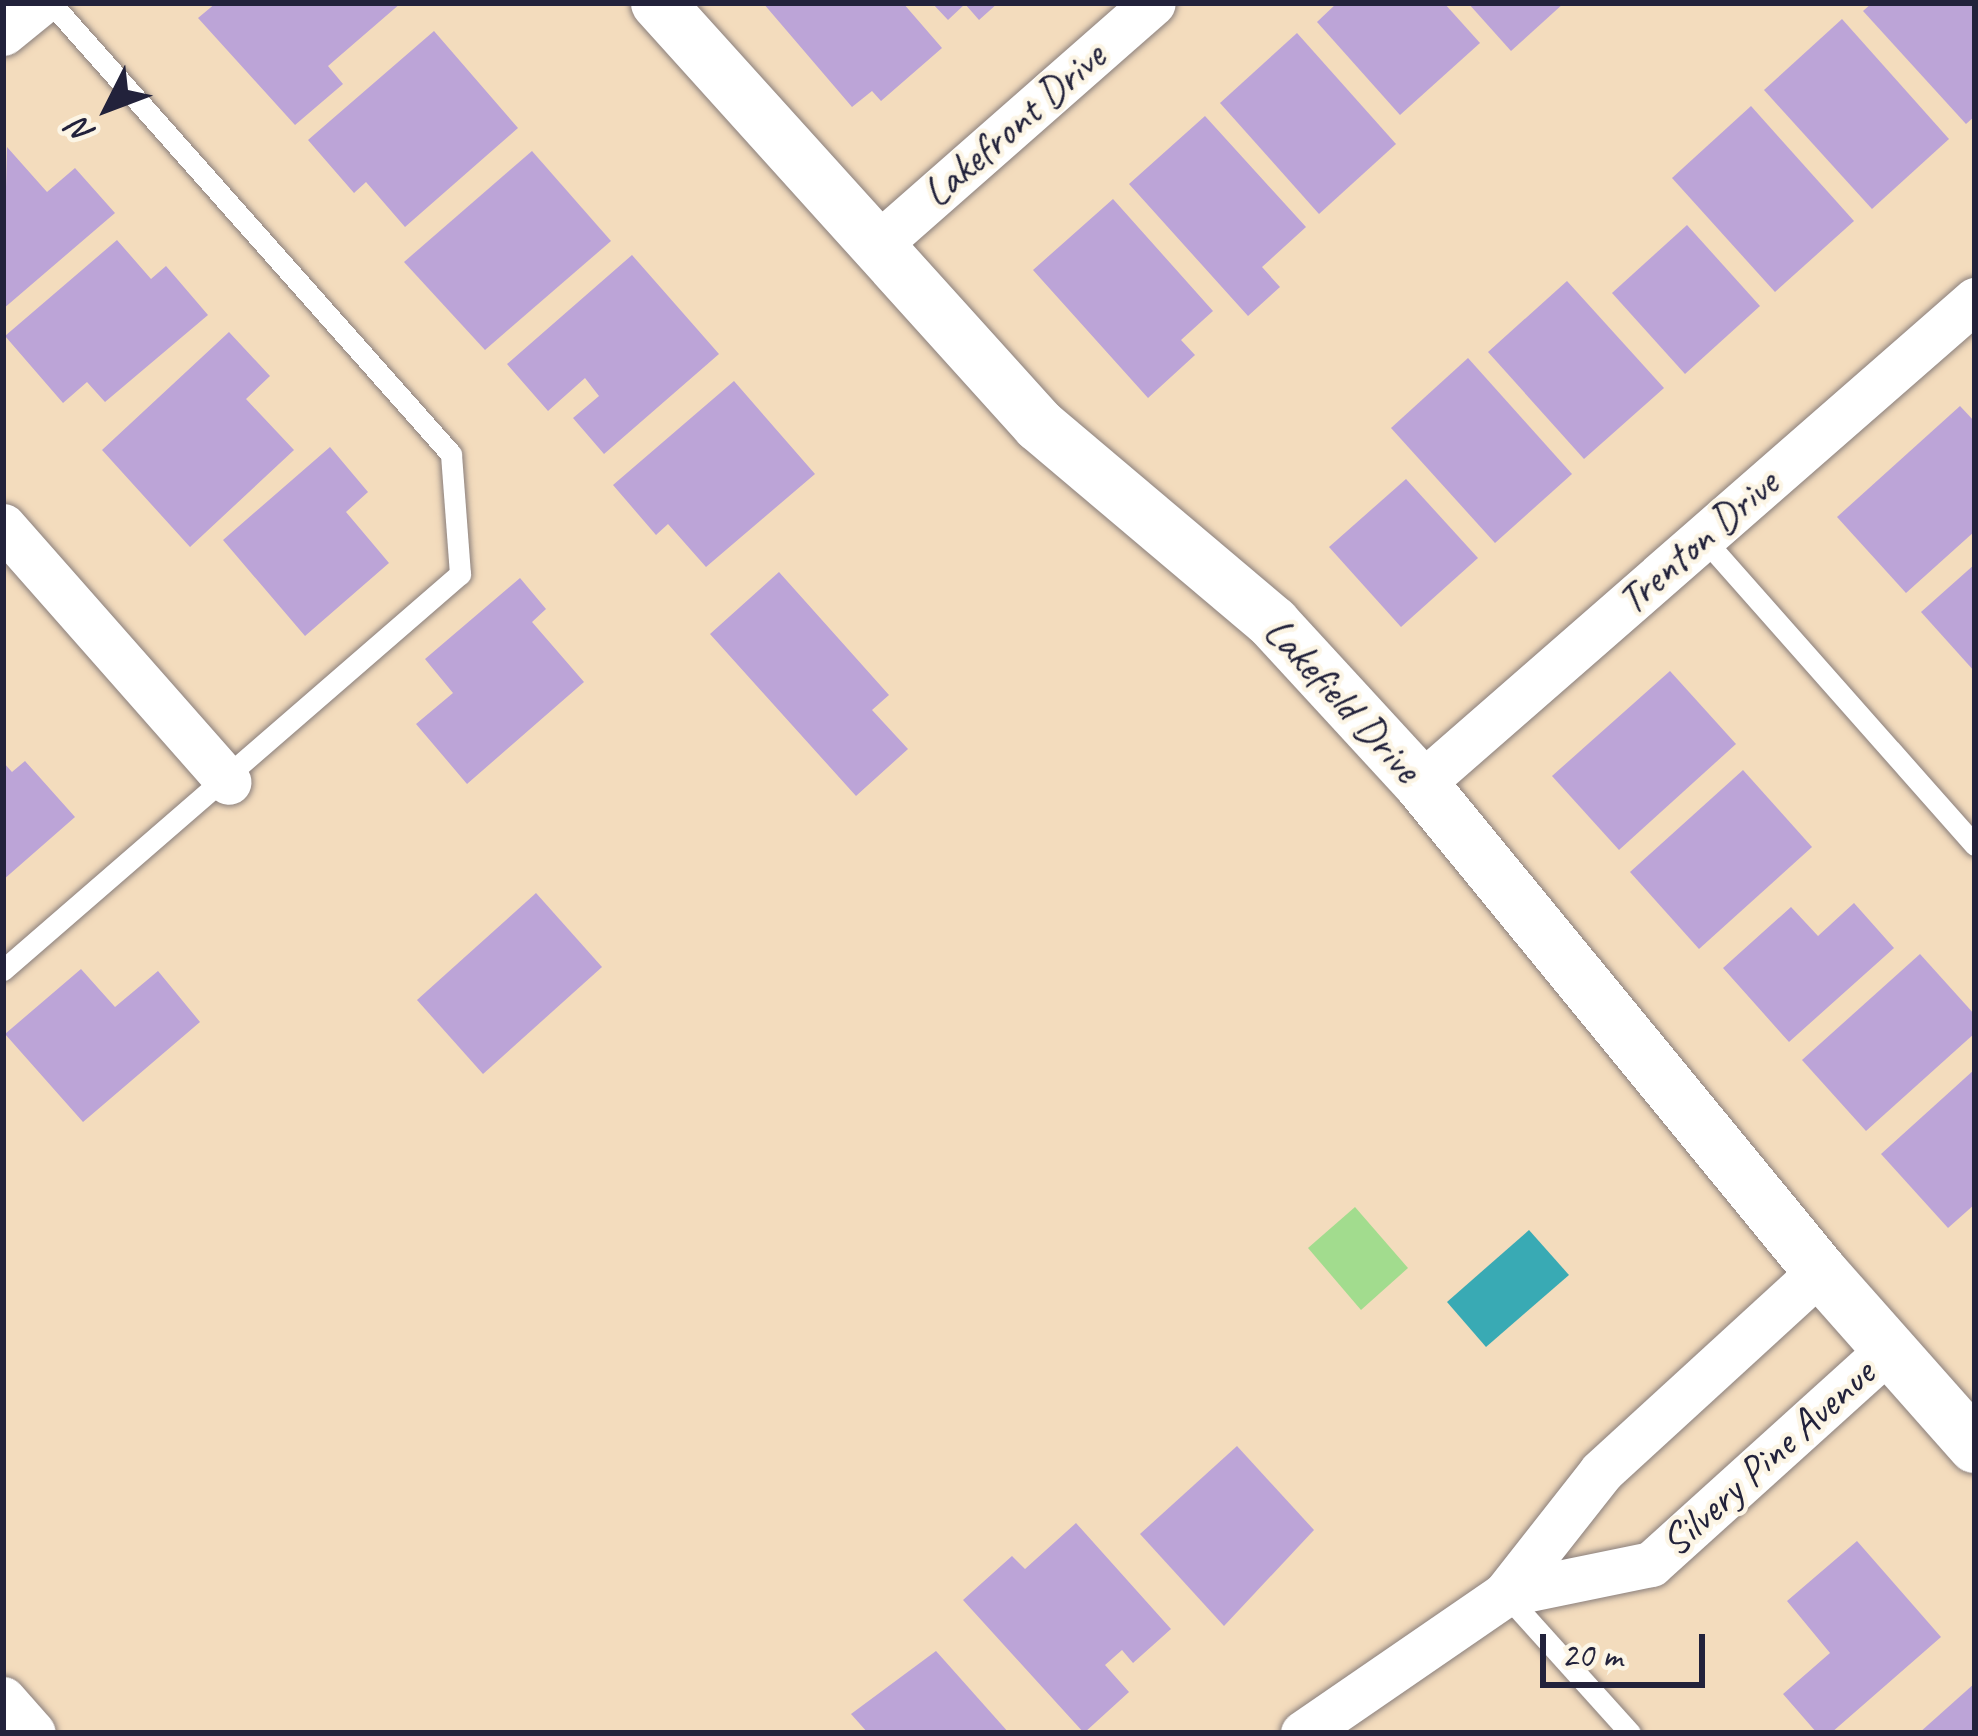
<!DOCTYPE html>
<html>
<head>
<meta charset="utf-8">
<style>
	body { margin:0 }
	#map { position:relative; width:1978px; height:1736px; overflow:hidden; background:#f3dcbd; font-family:Caveat,sans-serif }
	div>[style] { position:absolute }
	.green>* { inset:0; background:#a2dc8e }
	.water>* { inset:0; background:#39aab4 }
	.building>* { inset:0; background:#bca4d7 }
	.roads { filter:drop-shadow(0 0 3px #8a7f7c) drop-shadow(0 0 3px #8a7f7c) }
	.service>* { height:21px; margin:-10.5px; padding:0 10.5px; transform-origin:10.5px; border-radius:10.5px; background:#fff }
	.minor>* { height:45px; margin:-22.5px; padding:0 22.5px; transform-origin:22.5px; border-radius:22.5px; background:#fff }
	.tertiary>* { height:54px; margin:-27px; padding:0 27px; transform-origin:27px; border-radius:27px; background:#fff }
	span { translate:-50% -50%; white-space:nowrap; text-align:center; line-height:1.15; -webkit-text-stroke:9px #fcf5e5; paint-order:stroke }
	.street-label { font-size:42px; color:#22223b }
	.frame { position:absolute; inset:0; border:6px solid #22223b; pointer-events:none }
	.north { position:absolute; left:48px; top:48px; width:120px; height:120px; -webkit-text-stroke:9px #fcf5e5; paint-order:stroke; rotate:228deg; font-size:33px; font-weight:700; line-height:48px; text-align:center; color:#22223b }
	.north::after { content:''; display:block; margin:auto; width:42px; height:54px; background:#22223b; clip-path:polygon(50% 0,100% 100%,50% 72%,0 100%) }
	.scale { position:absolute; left:1540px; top:1634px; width:165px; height:54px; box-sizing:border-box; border:6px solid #22223b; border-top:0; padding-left:15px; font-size:36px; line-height:42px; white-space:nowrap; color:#22223b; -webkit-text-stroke:9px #fcf5e5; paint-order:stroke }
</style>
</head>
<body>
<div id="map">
	<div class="green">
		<div style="clip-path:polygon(1355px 1207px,1408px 1268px,1361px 1310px,1308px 1248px)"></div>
	</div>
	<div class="water">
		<div style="clip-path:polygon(1529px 1230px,1569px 1275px,1486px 1347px,1447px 1302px)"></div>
	</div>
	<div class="building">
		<div style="clip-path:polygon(216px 3px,401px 3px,328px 66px,343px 84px,295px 125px,198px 18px)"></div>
		<div style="clip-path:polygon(763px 3px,903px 3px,942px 48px,881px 101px,872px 91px,852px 107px)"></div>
		<div style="clip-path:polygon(932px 3px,998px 3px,979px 20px,965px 4px,948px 20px)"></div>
		<div style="clip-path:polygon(1337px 3px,1444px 3px,1480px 43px,1400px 115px,1317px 22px)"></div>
		<div style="clip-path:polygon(1468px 3px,1564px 3px,1511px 51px)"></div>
		<div style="clip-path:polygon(1872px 3px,1975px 3px,1975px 116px,1966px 124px,1863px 11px)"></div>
		<div style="clip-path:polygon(1842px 19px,1949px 139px,1872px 209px,1764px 90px)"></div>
		<div style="clip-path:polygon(434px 31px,518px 128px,405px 227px,366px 182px,354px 193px,308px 140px)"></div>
		<div style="clip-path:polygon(1297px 33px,1396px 144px,1319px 214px,1220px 103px)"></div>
		<div style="clip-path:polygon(1751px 106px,1854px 221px,1775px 292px,1672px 178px)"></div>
		<div style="clip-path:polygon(1205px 116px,1306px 227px,1262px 267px,1280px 287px,1248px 316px,1129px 184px)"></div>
		<div style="clip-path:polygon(7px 147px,47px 192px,75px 168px,115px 213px,3px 309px)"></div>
		<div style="clip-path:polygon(532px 151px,611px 241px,485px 350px,404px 262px)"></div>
		<div style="clip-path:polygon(1113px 199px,1213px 311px,1181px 340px,1195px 355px,1148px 398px,1033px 270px)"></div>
		<div style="clip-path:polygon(1687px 225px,1760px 306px,1685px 374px,1612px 293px)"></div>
		<div style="clip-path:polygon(117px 240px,151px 279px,166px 266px,208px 315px,105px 402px,87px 382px,63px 403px,5px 336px)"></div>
		<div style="clip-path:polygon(632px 255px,719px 354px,604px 454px,573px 418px,599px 396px,585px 378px,548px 411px,507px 364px)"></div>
		<div style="clip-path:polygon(1567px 281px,1664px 388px,1584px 459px,1488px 352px)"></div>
		<div style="clip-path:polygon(229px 332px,270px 376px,246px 399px,294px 450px,190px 547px,102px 450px)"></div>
		<div style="clip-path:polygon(1468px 358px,1572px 474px,1495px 543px,1391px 428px)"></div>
		<div style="clip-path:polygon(734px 381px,815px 474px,706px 567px,668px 524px,656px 535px,613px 485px)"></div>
		<div style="clip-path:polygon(1960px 406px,1975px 422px,1975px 531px,1906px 593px,1837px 517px)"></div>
		<div style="clip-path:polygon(330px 447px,368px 492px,346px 512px,389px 563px,305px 636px,223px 540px)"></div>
		<div style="clip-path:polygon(1406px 479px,1478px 558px,1401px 627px,1329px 547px)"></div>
		<div style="clip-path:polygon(1975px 564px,1975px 672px,1921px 612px)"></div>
		<div style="clip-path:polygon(779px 572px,889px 695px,872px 710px,908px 749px,856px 796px,710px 634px)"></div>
		<div style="clip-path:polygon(520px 578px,546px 609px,532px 622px,584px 682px,467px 784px,416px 724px,453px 693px,425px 659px)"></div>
		<div style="clip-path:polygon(1670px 671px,1736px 744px,1619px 850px,1552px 776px)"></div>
		<div style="clip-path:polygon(25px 761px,75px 817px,3px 880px,3px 762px,12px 772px)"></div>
		<div style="clip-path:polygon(1743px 770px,1812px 847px,1699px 949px,1630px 872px)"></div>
		<div style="clip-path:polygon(536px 893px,602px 967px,483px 1074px,417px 1000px)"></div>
		<div style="clip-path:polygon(1854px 903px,1894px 948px,1789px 1042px,1723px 968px,1791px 907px,1818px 936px)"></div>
		<div style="clip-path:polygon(1920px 954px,1975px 1015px,1975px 1033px,1866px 1131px,1802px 1060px)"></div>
		<div style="clip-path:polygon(81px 969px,115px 1007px,158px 971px,200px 1022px,83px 1122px,5px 1034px)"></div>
		<div style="clip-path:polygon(1975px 1069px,1975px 1204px,1948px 1228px,1881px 1154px)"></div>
		<div style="clip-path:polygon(1237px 1446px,1314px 1530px,1224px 1626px,1140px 1534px)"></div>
		<div style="clip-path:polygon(1076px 1523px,1171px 1629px,1133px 1663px,1122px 1650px,1105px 1665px,1129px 1692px,1084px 1733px,963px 1600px,1012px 1556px,1025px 1569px)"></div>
		<div style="clip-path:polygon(1857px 1541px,1941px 1637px,1831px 1733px,1817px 1733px,1783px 1694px,1830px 1653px,1787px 1601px)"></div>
		<div style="clip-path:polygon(936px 1651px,1009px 1733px,868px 1733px,851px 1714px)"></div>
		<div style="clip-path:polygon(1975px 1683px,1975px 1733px,1919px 1733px)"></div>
	</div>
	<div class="roads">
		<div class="service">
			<div style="left:1703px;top:538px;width:410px;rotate:48.5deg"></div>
			<div style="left:3px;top:970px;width:605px;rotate:-40.91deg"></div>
			<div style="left:460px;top:574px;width:120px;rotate:-94.3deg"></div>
			<div style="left:451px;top:454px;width:603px;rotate:-131.57deg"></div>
			<div style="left:1505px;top:1594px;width:187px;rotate:48deg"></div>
		</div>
		<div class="minor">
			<div style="left:3px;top:33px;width:48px;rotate:-39deg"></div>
			<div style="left:874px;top:248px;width:371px;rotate:-41.3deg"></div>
			<div style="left:3px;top:526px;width:341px;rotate:48.6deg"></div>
			<div style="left:1421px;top:784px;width:736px;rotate:-41.14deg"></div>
			<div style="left:1820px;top:1271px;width:297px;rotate:137.5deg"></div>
			<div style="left:1601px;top:1472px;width:155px;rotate:128.2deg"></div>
			<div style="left:1505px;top:1594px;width:149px;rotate:-11.6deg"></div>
			<div style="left:1651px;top:1564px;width:322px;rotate:-42.1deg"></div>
			<div style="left:3px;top:1699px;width:45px;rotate:48.6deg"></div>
			<div style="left:1303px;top:1733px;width:245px;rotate:-34.5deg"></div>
		</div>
		<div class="tertiary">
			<div style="left:658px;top:3px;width:569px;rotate:47.92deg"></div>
			<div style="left:1039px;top:425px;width:307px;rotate:40.2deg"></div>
			<div style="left:1273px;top:623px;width:219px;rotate:47.4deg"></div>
			<div style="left:1421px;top:784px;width:630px;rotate:50.67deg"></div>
			<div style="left:1820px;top:1271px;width:234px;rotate:48.5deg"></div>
		</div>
	</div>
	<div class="street-label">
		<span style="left:1014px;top:125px;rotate:-41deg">Lakefront Drive</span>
		<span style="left:1698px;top:542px;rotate:-41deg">Trenton Drive</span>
		<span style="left:1342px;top:700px;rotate:47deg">Lakefield Drive</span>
		<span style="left:1768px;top:1458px;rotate:-42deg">Silvery Pine Avenue</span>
	</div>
	<div class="frame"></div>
	<div class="north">N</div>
	<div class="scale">20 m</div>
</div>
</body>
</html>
